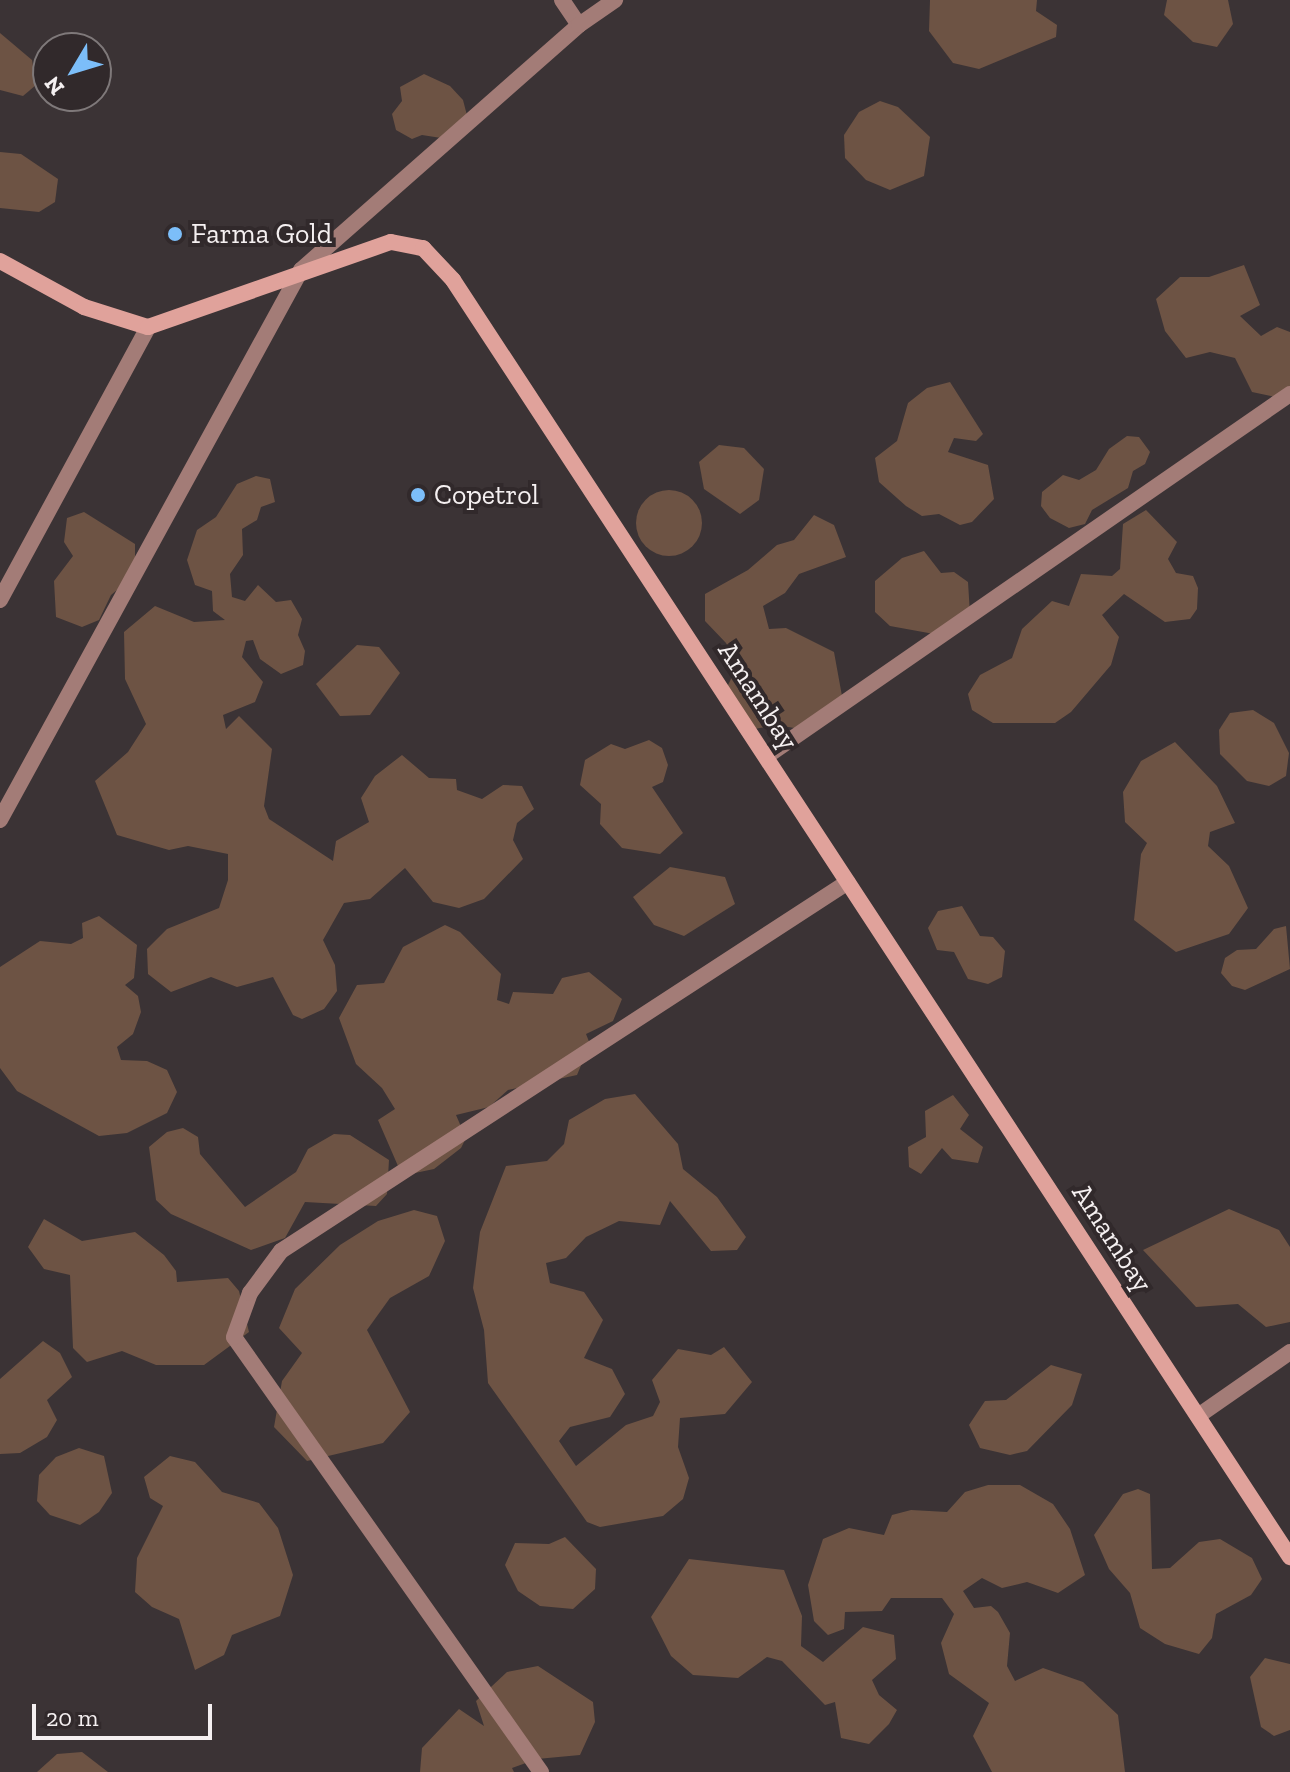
<!DOCTYPE html>
<html>
<head>
<meta charset="utf-8">
<style>
	body { margin:0 }
	#map { position:relative; width:1290px; height:1772px; overflow:hidden; background:#3b3335; font-family:"Zilla Slab",serif }
	div>[style] { position:absolute }
	.green>* { inset:0; background:#6d5344 }
	.round { border-radius:50% }
	.street>* { height:16px; margin:-8px; padding:0 8px; transform-origin:8px; border-radius:8px; background:#a37c77 }
	.secondary>* { height:16px; margin:-8px; padding:0 8px; transform-origin:8px; border-radius:8px; background:#e0a29b }
	.dots>* { width:22px; height:22px; translate:-50% -50%; box-sizing:border-box; border:4px solid #31292b; border-radius:50% }
	span { translate:-50% -50%; white-space:nowrap; text-align:center; line-height:1.15; -webkit-text-stroke:8px #31292b; paint-order:stroke }
	.poi-label { font-size:28px; color:#f5f0f1 }
	.left { translate:0 -50%; text-align:left }
	.street-label { font-size:28px; color:#f5f0f1 }
	.north { position:absolute; left:32px; top:32px; width:80px; height:80px; box-sizing:border-box; background:#31292b; border:2px solid #7f797a; border-radius:50%; rotate:232deg; font-size:22px; font-weight:700; line-height:32px; text-align:center; color:#f5f0f1 }
	.north::after { content:''; display:block; margin:auto; width:28px; height:36px; background:#7cbef9; clip-path:polygon(50% 0,100% 100%,50% 72%,0 100%) }
	.scale { position:absolute; left:32px; top:1704px; width:180px; height:36px; box-sizing:border-box; border:4px solid #f5f0f1; border-top:0; padding-left:10px; font-size:24px; line-height:28px; white-space:nowrap; color:#f5f0f1; -webkit-text-stroke:6px #31292b; paint-order:stroke }
</style>
</head>
<body>
<div id="map">
	<div class="green">
		<div style="clip-path:polygon(930px 0,1037px 0,1036px 11px,1057px 25px,1056px 37px,979px 69px,953px 63px,929px 31px)"></div>
		<div style="clip-path:polygon(1167px 0,1228px 0,1233px 24px,1217px 47px,1193px 42px,1164px 15px)"></div>
		<div style="clip-path:polygon(0 33px,32px 60px,36px 85px,23px 96px,0 90px)"></div>
		<div style="clip-path:polygon(424px 74px,450px 86px,463px 100px,469px 123px,454px 140px,422px 135px,412px 139px,396px 130px,392px 114px,402px 101px,400px 87px)"></div>
		<div style="clip-path:polygon(880px 101px,898px 107px,930px 137px,924px 176px,890px 190px,866px 180px,845px 158px,844px 135px,859px 112px)"></div>
		<div style="clip-path:polygon(0 152px,21px 154px,58px 179px,55px 202px,39px 212px,0 208px)"></div>
		<div style="clip-path:polygon(1244px 265px,1260px 305px,1240px 316px,1261px 336px,1277px 327px,1290px 332px,1290px 390px,1276px 397px,1252px 392px,1235px 358px,1210px 352px,1186px 358px,1165px 331px,1156px 299px,1180px 277px,1209px 277px)"></div>
		<div style="clip-path:polygon(950px 382px,983px 434px,976px 441px,954px 438px,948px 452px,988px 465px,994px 499px,972px 522px,960px 525px,939px 514px,922px 516px,906px 506px,879px 482px,875px 458px,897px 441px,908px 403px,927px 388px)"></div>
		<div style="clip-path:polygon(1127px 436px,1139px 437px,1150px 452px,1145px 464px,1133px 471px,1128px 488px,1092px 510px,1085px 524px,1069px 528px,1050px 518px,1041px 506px,1042px 492px,1063px 475px,1079px 480px,1096px 470px,1109px 449px)"></div>
		<div style="clip-path:polygon(719px 445px,744px 448px,764px 469px,759px 500px,740px 514px,704px 489px,699px 462px)"></div>
		<div style="clip-path:polygon(256px 476px,270px 479px,275px 502px,261px 507px,257px 520px,242px 529px,243px 555px,230px 574px,232px 597px,245px 601px,258px 585px,276px 602px,291px 600px,302px 619px,298px 635px,305px 651px,303px 665px,281px 674px,260px 659px,253px 640px,246px 641px,242px 657px,263px 682px,255px 702px,223px 715px,226px 729px,239px 716px,272px 749px,264px 806px,269px 819px,333px 861px,336px 841px,369px 822px,361px 798px,375px 776px,402px 755px,429px 778px,456px 779px,457px 790px,482px 799px,503px 785px,522px 786px,534px 809px,517px 823px,513px 840px,523px 859px,484px 899px,459px 908px,433px 902px,405px 868px,370px 899px,344px 903px,323px 940px,335px 965px,337px 991px,324px 1009px,302px 1019px,293px 1015px,273px 977px,237px 987px,211px 977px,171px 992px,148px 974px,147px 949px,167px 929px,219px 908px,228px 880px,228px 854px,188px 846px,169px 850px,117px 835px,95px 781px,128px 752px,146px 724px,125px 679px,124px 632px,155px 606px,194px 622px,225px 620px,213px 611px,212px 591px,195px 585px,187px 560px,197px 530px,216px 517px,237px 484px)"></div>
		<div class="round" style="left:636px;top:490px;width:66px;height:66px"></div>
		<div style="clip-path:polygon(1146px 510px,1177px 542px,1168px 559px,1176px 573px,1193px 576px,1198px 588px,1197px 609px,1190px 619px,1165px 622px,1124px 594px,1102px 615px,1119px 637px,1111px 665px,1071px 712px,1055px 723px,993px 723px,972px 710px,968px 694px,980px 675px,1012px 658px,1022px 629px,1052px 601px,1069px 606px,1081px 574px,1112px 576px,1120px 569px,1123px 524px)"></div>
		<div style="clip-path:polygon(84px 512px,135px 544px,135px 575px,111px 595px,99px 620px,82px 627px,56px 617px,54px 581px,73px 556px,64px 542px,67px 518px)"></div>
		<div style="clip-path:polygon(814px 515px,834px 525px,846px 557px,799px 574px,785px 593px,763px 606px,769px 629px,786px 628px,834px 652px,842px 696px,806px 730px,777px 725px,749px 730px,721px 699px,737px 667px,726px 643px,705px 621px,705px 594px,748px 570px,777px 545px,794px 540px)"></div>
		<div style="clip-path:polygon(924px 551px,941px 573px,954px 572px,968px 582px,970px 614px,934px 634px,890px 626px,875px 612px,875px 581px,902px 558px)"></div>
		<div style="clip-path:polygon(357px 645px,379px 647px,400px 673px,370px 715px,340px 716px,316px 684px)"></div>
		<div style="clip-path:polygon(1253px 710px,1274px 723px,1289px 753px,1286px 776px,1269px 786px,1247px 781px,1220px 754px,1219px 730px,1230px 713px)"></div>
		<div style="clip-path:polygon(649px 740px,662px 748px,668px 765px,663px 782px,652px 787px,683px 833px,660px 854px,622px 848px,600px 824px,601px 804px,580px 785px,585px 760px,611px 744px,625px 749px)"></div>
		<div style="clip-path:polygon(1175px 742px,1217px 786px,1235px 823px,1210px 832px,1208px 846px,1229px 866px,1248px 908px,1229px 934px,1176px 952px,1134px 920px,1141px 854px,1147px 843px,1125px 822px,1123px 792px,1141px 761px)"></div>
		<div style="clip-path:polygon(670px 867px,725px 877px,735px 904px,684px 936px,654px 925px,633px 897px)"></div>
		<div style="clip-path:polygon(962px 906px,980px 936px,993px 937px,1005px 951px,1002px 977px,988px 984px,968px 979px,954px 952px,937px 950px,928px 928px,938px 911px)"></div>
		<div style="clip-path:polygon(99px 916px,137px 945px,134px 978px,125px 985px,138px 996px,141px 1012px,133px 1034px,117px 1047px,121px 1060px,147px 1061px,167px 1070px,177px 1092px,167px 1113px,127px 1133px,99px 1136px,17px 1091px,0 1068px,0 967px,40px 941px,71px 944px,83px 938px,82px 923px)"></div>
		<div style="clip-path:polygon(445px 925px,460px 932px,501px 974px,497px 1000px,509px 1004px,513px 992px,553px 994px,562px 978px,589px 972px,622px 999px,613px 1021px,586px 1034px,590px 1044px,577px 1075px,508px 1090px,489px 1107px,456px 1115px,466px 1138px,461px 1148px,434px 1169px,415px 1173px,398px 1166px,378px 1120px,395px 1109px,382px 1088px,356px 1064px,339px 1018px,357px 985px,384px 983px,403px 947px)"></div>
		<div style="clip-path:polygon(1286px 926px,1290px 969px,1245px 990px,1232px 986px,1221px 973px,1225px 958px,1237px 950px,1256px 949px,1274px 929px)"></div>
		<div style="clip-path:polygon(635px 1094px,678px 1144px,683px 1169px,717px 1197px,746px 1237px,737px 1250px,711px 1251px,670px 1201px,660px 1225px,619px 1221px,586px 1237px,566px 1258px,546px 1263px,550px 1283px,584px 1292px,603px 1320px,584px 1358px,612px 1369px,625px 1394px,610px 1417px,570px 1427px,559px 1441px,576px 1466px,626px 1425px,653px 1416px,660px 1402px,652px 1380px,678px 1349px,711px 1355px,724px 1347px,752px 1382px,725px 1414px,680px 1418px,678px 1447px,689px 1478px,683px 1499px,663px 1516px,600px 1527px,587px 1522px,488px 1383px,484px 1330px,473px 1288px,480px 1232px,506px 1166px,547px 1161px,564px 1144px,569px 1120px,605px 1099px)"></div>
		<div style="clip-path:polygon(953px 1095px,969px 1115px,960px 1129px,983px 1147px,978px 1163px,952px 1159px,942px 1148px,921px 1174px,909px 1167px,908px 1147px,926px 1137px,925px 1111px)"></div>
		<div style="clip-path:polygon(183px 1128px,198px 1137px,200px 1154px,245px 1207px,296px 1172px,308px 1149px,334px 1134px,350px 1135px,389px 1160px,387px 1194px,376px 1206px,305px 1202px,285px 1238px,251px 1250px,171px 1214px,156px 1200px,149px 1147px,167px 1132px)"></div>
		<div style="clip-path:polygon(1229px 1209px,1279px 1230px,1290px 1247px,1290px 1322px,1266px 1327px,1238px 1304px,1196px 1307px,1143px 1250px)"></div>
		<div style="clip-path:polygon(414px 1210px,437px 1216px,445px 1241px,429px 1276px,390px 1298px,367px 1330px,410px 1412px,383px 1443px,307px 1461px,274px 1427px,282px 1381px,302px 1353px,279px 1328px,295px 1289px,340px 1245px,378px 1221px)"></div>
		<div style="clip-path:polygon(44px 1219px,82px 1241px,135px 1232px,164px 1255px,176px 1271px,177px 1282px,228px 1278px,239px 1291px,249px 1332px,204px 1365px,156px 1365px,122px 1351px,87px 1362px,73px 1348px,70px 1275px,44px 1269px,28px 1247px)"></div>
		<div style="clip-path:polygon(43px 1341px,60px 1353px,72px 1377px,47px 1400px,57px 1420px,47px 1437px,20px 1453px,0 1454px,0 1379px)"></div>
		<div style="clip-path:polygon(1051px 1365px,1082px 1374px,1072px 1405px,1027px 1451px,1010px 1455px,980px 1448px,969px 1425px,985px 1401px,1006px 1400px)"></div>
		<div style="clip-path:polygon(79px 1448px,104px 1456px,112px 1493px,99px 1512px,80px 1525px,50px 1515px,37px 1501px,39px 1475px,56px 1457px)"></div>
		<div style="clip-path:polygon(170px 1456px,195px 1462px,222px 1492px,259px 1503px,278px 1528px,293px 1575px,280px 1616px,232px 1635px,224px 1655px,195px 1670px,179px 1619px,152px 1607px,135px 1592px,137px 1558px,163px 1506px,150px 1498px,144px 1477px)"></div>
		<div style="clip-path:polygon(988px 1485px,1020px 1485px,1053px 1504px,1070px 1529px,1085px 1575px,1058px 1593px,1027px 1582px,1002px 1588px,982px 1578px,963px 1591px,974px 1608px,991px 1606px,998px 1612px,1010px 1633px,1007px 1666px,1015px 1681px,1043px 1668px,1083px 1682px,1118px 1715px,1125px 1772px,992px 1772px,973px 1736px,989px 1703px,949px 1674px,941px 1643px,954px 1614px,942px 1598px,891px 1598px,882px 1611px,845px 1612px,844px 1629px,828px 1635px,814px 1621px,808px 1585px,823px 1539px,849px 1528px,884px 1535px,892px 1515px,911px 1510px,947px 1512px,965px 1492px)"></div>
		<div style="clip-path:polygon(1138px 1489px,1150px 1494px,1152px 1569px,1170px 1568px,1199px 1542px,1220px 1539px,1252px 1558px,1262px 1579px,1251px 1595px,1216px 1614px,1212px 1638px,1199px 1654px,1165px 1644px,1140px 1628px,1130px 1593px,1109px 1569px,1094px 1535px,1123px 1494px)"></div>
		<div style="clip-path:polygon(565px 1537px,596px 1569px,595px 1589px,573px 1609px,540px 1606px,518px 1591px,505px 1565px,515px 1543px,549px 1544px)"></div>
		<div style="clip-path:polygon(689px 1559px,784px 1570px,802px 1616px,801px 1646px,823px 1662px,863px 1627px,894px 1635px,896px 1659px,872px 1680px,879px 1695px,897px 1710px,889px 1724px,869px 1744px,841px 1738px,835px 1702px,825px 1705px,782px 1661px,767px 1657px,738px 1678px,693px 1675px,671px 1656px,651px 1617px)"></div>
		<div style="clip-path:polygon(1265px 1658px,1290px 1664px,1290px 1730px,1274px 1736px,1261px 1727px,1250px 1677px)"></div>
		<div style="clip-path:polygon(538px 1666px,593px 1702px,595px 1722px,580px 1755px,537px 1759px,512px 1768px,514px 1772px,420px 1772px,422px 1748px,459px 1709px,484px 1726px,476px 1701px,507px 1672px)"></div>
		<div style="clip-path:polygon(82px 1752px,108px 1772px,37px 1772px,57px 1754px)"></div>
	</div>
	<div class="street">
		<div style="left:562px;top:0;width:30px;rotate:56deg"></div>
		<div style="left:0;top:600px;width:311px;rotate:-61.5deg"></div>
		<div style="left:767px;top:756px;width:636px;rotate:-34.69deg"></div>
		<div style="left:0;top:820px;width:627px;rotate:-61.31deg"></div>
		<div style="left:301px;top:270px;width:371px;rotate:-41.4deg"></div>
		<div style="left:579px;top:25px;width:44px;rotate:-34.8deg"></div>
		<div style="left:1198px;top:1416px;width:112px;rotate:-34.8deg"></div>
		<div style="left:541px;top:1772px;width:532px;rotate:-125.21deg"></div>
		<div style="left:234px;top:1337px;width:47px;rotate:-70deg"></div>
		<div style="left:250px;top:1293px;width:52px;rotate:-53.6deg"></div>
		<div style="left:281px;top:1251px;width:676px;rotate:-33.06deg"></div>
	</div>
	<div class="secondary">
		<div style="left:0;top:261px;width:96px;rotate:28.7deg"></div>
		<div style="left:84px;top:307px;width:67px;rotate:17.4deg"></div>
		<div style="left:148px;top:327px;width:257px;rotate:-19.3deg"></div>
		<div style="left:391px;top:242px;width:33px;rotate:11deg"></div>
		<div style="left:423px;top:248px;width:44px;rotate:46.8deg"></div>
		<div style="left:453px;top:280px;width:1527px;rotate:56.76deg"></div>
	</div>
	<div class="dots">
		<div style="left:175px;top:234px;background:#7cbef9"></div>
		<div style="left:418px;top:495px;background:#7cbef9"></div>
	</div>
	<div class="poi-label">
		<span class="left" style="left:191px;top:234px">Farma Gold</span>
		<span class="left" style="left:434px;top:495px">Copetrol</span>
	</div>
	<div class="street-label">
		<span style="left:758px;top:696px;rotate:57deg">Amambay</span>
		<span style="left:1112px;top:1238px;rotate:57deg">Amambay</span>
	</div>
	<div class="north">N</div>
	<div class="scale">20 m</div>
</div>
</body>
</html>
